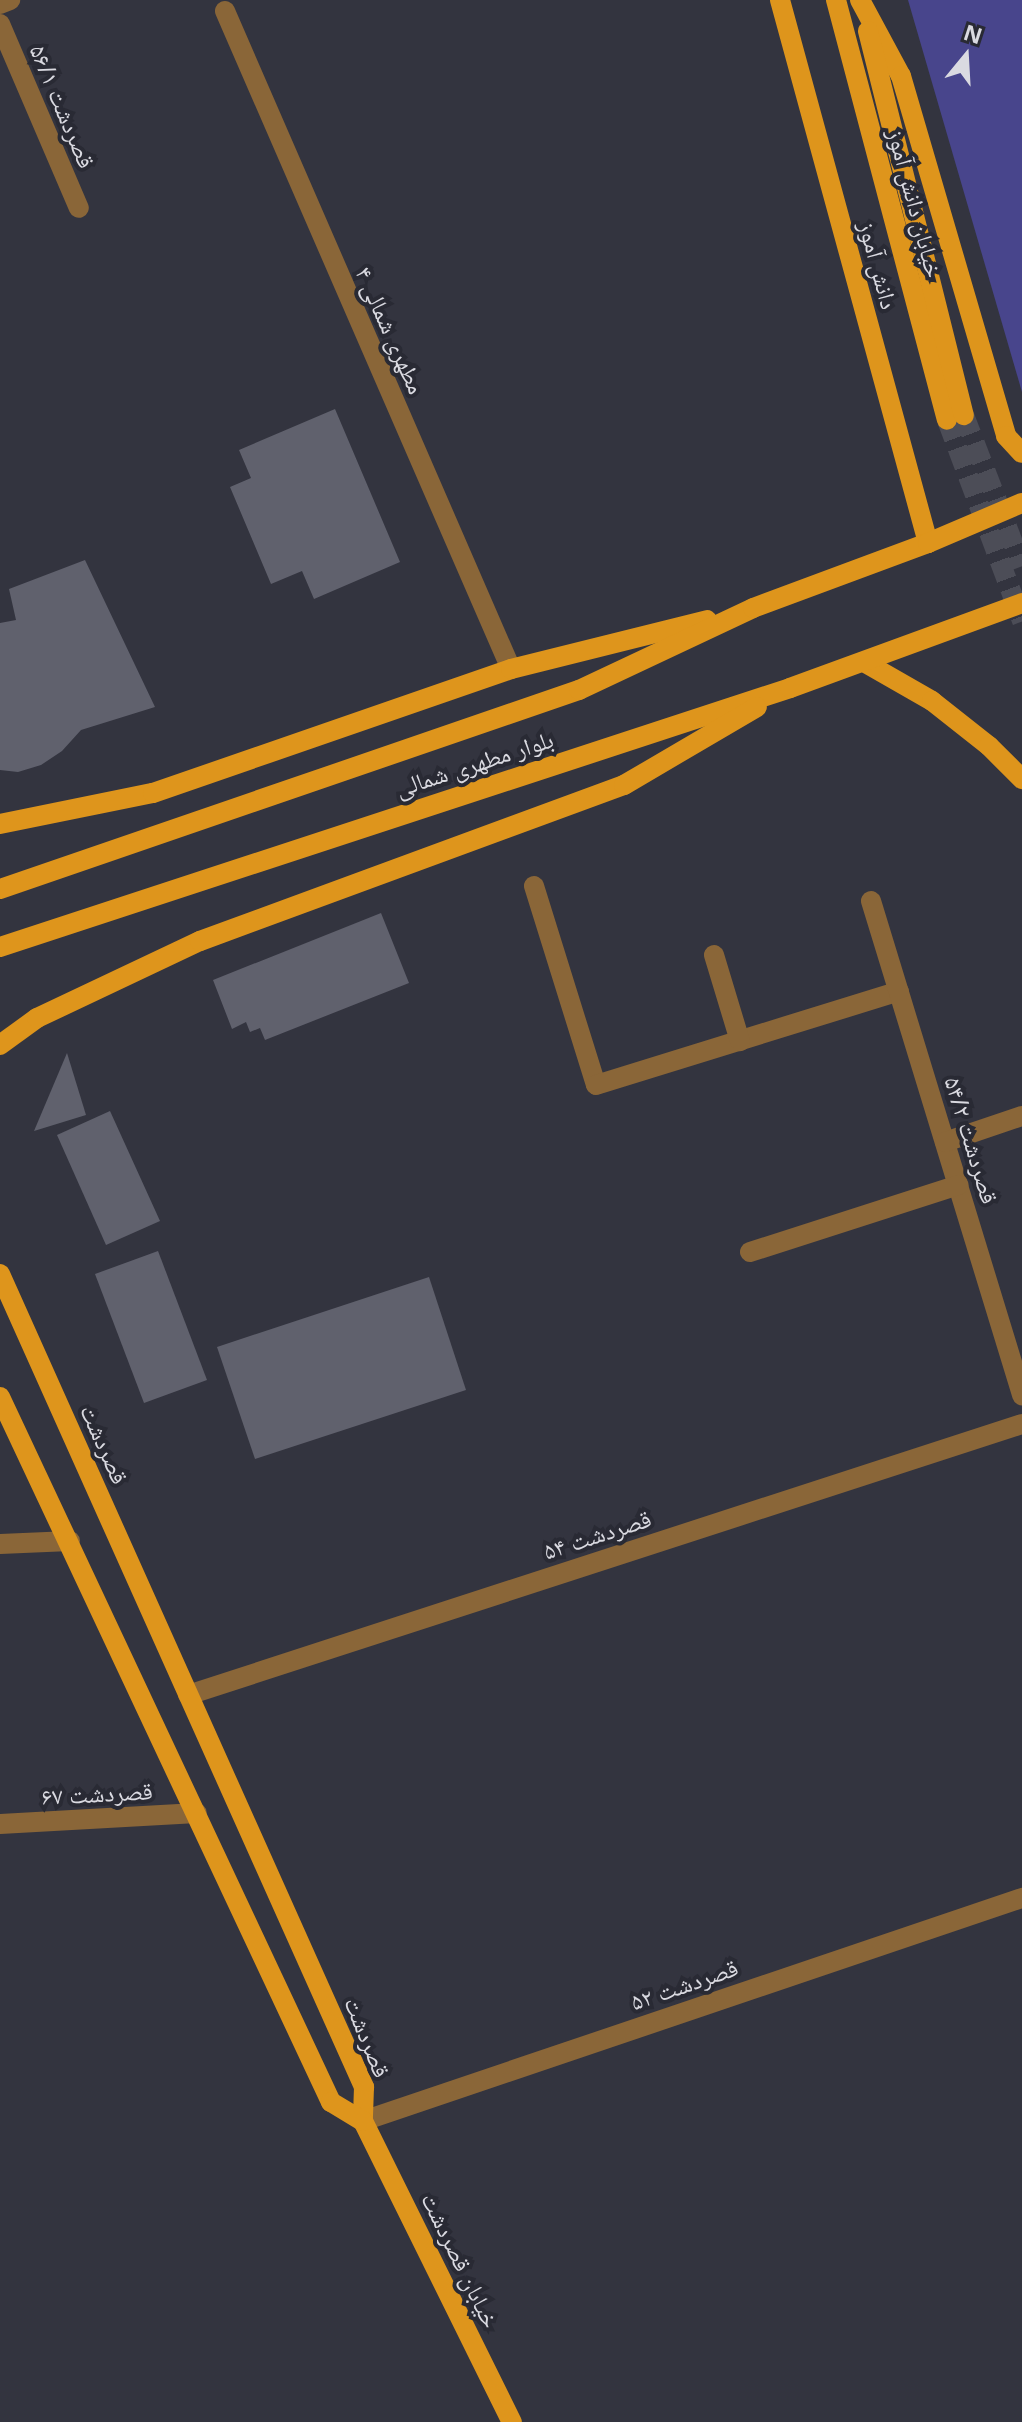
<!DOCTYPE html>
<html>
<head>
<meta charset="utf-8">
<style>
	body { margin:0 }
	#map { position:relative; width:1022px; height:2422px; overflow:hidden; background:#33343f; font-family:"Noto Sans","Noto Naskh Arabic",sans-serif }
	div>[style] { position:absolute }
	.water>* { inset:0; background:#48458c }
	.building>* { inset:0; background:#60616d }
	.major-tunnel>* { height:20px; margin-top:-10px; transform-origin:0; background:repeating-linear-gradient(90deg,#4c4d57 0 20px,transparent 0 30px) }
	.minor>* { height:20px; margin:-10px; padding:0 10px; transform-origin:10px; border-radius:10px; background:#8a6638 }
	.major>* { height:20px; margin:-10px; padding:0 10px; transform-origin:10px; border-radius:10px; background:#de951c }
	span { translate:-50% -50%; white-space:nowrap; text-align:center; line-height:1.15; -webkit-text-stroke:8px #292a34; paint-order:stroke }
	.street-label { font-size:24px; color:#dadae1 }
	.north { position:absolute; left:926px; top:16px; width:80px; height:80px; -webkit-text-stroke:6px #292a34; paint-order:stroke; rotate:18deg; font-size:22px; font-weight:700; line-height:32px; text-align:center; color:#dadae1 }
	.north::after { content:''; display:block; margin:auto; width:28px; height:36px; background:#dadae1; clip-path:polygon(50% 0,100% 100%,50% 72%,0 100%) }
</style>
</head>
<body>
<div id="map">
	<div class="water">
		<div style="clip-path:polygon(908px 0,1022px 0,1022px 392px)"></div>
	</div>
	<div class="building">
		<div style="clip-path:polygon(335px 409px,400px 562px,314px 599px,302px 571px,271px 584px,230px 487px,251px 478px,239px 450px)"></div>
		<div style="clip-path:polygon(85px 560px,155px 707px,81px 730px,62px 751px,41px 765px,18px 772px,0 770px,0 623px,16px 620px,9px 589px)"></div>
		<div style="clip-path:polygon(381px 913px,409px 983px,265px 1040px,260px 1028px,250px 1032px,246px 1022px,232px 1029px,213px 980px)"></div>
		<div style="clip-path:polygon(67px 1053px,86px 1115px,34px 1131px)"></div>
		<div style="clip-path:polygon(110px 1111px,160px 1221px,106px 1245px,57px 1135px)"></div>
		<div style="clip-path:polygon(158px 1251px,207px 1380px,144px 1403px,95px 1274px)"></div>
		<div style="clip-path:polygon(429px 1277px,466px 1390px,255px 1459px,217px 1347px)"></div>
	</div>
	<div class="major-tunnel">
		<div style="left:964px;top:415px;width:162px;rotate:69deg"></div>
		<div style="left:947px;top:420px;width:215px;rotate:69.5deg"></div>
	</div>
	<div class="minor">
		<div style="left:0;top:4px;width:11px;rotate:-22deg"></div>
		<div style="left:225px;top:11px;width:717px;rotate:66.51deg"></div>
		<div style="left:0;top:24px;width:200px;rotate:66.8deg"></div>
		<div style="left:534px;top:886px;width:208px;rotate:72.7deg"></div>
		<div style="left:596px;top:1085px;width:317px;rotate:-17.2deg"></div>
		<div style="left:871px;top:901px;width:517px;rotate:73deg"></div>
		<div style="left:714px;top:955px;width:90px;rotate:73.2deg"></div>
		<div style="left:945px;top:1142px;width:81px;rotate:-18.7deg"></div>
		<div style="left:750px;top:1252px;width:219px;rotate:-17.8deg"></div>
		<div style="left:0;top:1544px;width:70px;rotate:-2.5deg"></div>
		<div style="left:188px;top:1695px;width:877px;rotate:-18deg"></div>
		<div style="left:0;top:1824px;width:197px;rotate:-3.2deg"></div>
		<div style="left:363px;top:2121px;width:696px;rotate:-18.7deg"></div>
	</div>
	<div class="major">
		<div style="left:780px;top:0;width:563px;rotate:74.75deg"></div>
		<div style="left:836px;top:0;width:434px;rotate:75.2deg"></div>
		<div style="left:860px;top:0;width:86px;rotate:61.7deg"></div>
		<div style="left:901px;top:76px;width:375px;rotate:73.7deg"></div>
		<div style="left:1006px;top:436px;width:23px;rotate:47deg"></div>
		<div style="left:868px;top:31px;width:396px;rotate:76deg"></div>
		<div style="left:864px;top:662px;width:78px;rotate:29.8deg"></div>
		<div style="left:932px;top:701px;width:73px;rotate:38.3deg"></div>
		<div style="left:989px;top:746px;width:47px;rotate:45deg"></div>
		<div style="left:0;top:824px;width:156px;rotate:-11.5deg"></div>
		<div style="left:153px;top:793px;width:379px;rotate:-19.1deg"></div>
		<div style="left:511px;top:669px;width:202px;rotate:-14deg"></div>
		<div style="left:0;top:889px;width:612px;rotate:-18.97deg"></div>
		<div style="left:579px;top:690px;width:192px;rotate:-25.2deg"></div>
		<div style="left:753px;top:608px;width:187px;rotate:-20.4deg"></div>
		<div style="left:928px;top:543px;width:102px;rotate:-23.1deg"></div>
		<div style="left:0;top:947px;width:831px;rotate:-18.15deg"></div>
		<div style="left:790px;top:688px;width:247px;rotate:-20.1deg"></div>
		<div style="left:0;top:1045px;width:46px;rotate:-36.1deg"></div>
		<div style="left:37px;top:1018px;width:180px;rotate:-25.3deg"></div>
		<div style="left:200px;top:941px;width:452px;rotate:-20.2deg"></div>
		<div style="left:624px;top:785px;width:154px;rotate:-30.4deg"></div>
		<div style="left:0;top:1274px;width:891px;rotate:65.88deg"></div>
		<div style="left:364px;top:2087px;width:34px;rotate:92deg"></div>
		<div style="left:363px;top:2121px;width:336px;rotate:63.7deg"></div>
		<div style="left:0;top:1397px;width:779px;rotate:64.85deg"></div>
		<div style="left:331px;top:2102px;width:37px;rotate:31deg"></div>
	</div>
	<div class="street-label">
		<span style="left:63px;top:106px;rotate:67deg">۵۶/۱ قصردشت</span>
		<span style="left:916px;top:203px;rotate:75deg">خیابان دانش آموز</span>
		<span style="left:879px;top:265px;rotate:75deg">دانش آموز</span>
		<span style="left:391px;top:330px;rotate:66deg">۴ مطهری شمالی</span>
		<span style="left:474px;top:763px;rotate:-18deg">بلوار مطهرى شمالى</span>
		<span style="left:972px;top:1140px;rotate:73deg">۵۴/۲ قصردشت</span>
		<span style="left:105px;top:1444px;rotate:66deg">قصردشت</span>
		<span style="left:597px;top:1534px;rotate:-18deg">۵۴ قصردشت</span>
		<span style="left:97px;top:1793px;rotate:-3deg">۶۷ قصردشت</span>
		<span style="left:684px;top:1984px;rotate:-19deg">۵۲ قصردشت</span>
		<span style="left:368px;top:2037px;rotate:68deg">قصردشت</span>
		<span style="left:461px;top:2260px;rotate:64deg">خیابان قصردشت</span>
	</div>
	<div class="north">N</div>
</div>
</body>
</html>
